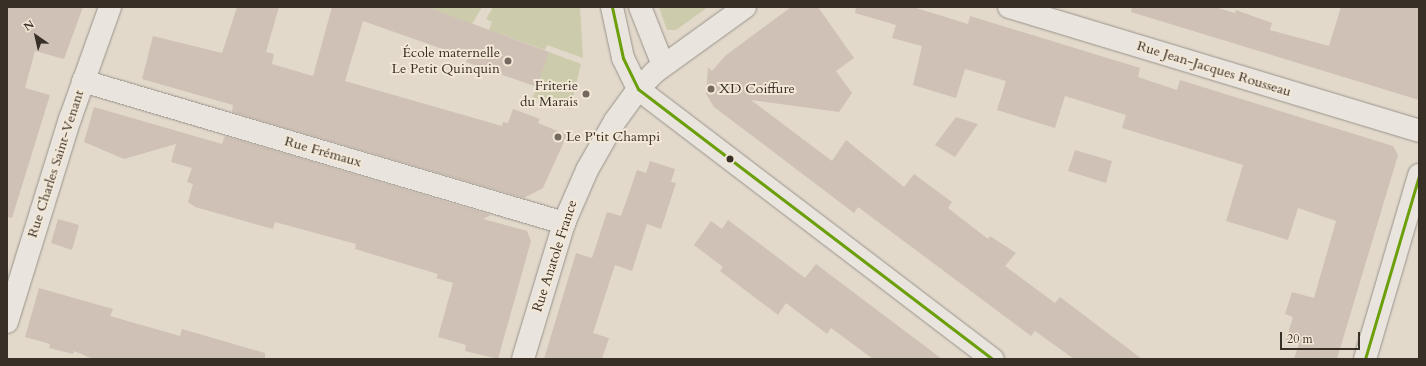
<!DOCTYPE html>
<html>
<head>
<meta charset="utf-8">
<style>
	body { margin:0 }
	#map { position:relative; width:1426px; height:366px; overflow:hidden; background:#e2d9cb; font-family:Cardo,serif }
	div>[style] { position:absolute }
	.green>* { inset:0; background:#cccbab }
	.building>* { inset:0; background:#cfc1b5 }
	.roads { filter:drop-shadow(0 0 1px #99938a) drop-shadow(0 0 1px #99938a) }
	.minor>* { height:22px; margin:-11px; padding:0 11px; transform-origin:11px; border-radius:11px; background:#e9e4dd }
	.tertiary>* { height:22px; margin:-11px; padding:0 11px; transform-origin:11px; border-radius:11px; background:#e9e4dd }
	.bus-1>* { height:3px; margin:-1.5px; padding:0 1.5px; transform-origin:1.5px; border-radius:1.5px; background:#6b9f0b }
	.dots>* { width:11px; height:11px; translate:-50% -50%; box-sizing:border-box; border:2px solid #f3e8d7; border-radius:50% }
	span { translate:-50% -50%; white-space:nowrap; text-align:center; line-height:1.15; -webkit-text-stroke:4px #f3e8d7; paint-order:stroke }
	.poi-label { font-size:14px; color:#382f26 }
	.right { translate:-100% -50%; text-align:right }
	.left { translate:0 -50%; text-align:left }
	.street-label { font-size:14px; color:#382f26 }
	.frame { position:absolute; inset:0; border:8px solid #382f26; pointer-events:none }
	.north { position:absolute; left:16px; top:16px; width:40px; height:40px; -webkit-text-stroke:3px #f3e8d7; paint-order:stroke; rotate:326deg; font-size:11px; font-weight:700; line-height:16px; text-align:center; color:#382f26 }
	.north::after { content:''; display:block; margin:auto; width:14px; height:18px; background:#382f26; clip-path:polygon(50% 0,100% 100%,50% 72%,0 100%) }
	.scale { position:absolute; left:1280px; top:332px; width:80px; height:18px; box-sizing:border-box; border:2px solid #382f26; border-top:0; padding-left:5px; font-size:12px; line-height:14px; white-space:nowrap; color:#382f26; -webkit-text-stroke:3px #f3e8d7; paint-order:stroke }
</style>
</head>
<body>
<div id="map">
	<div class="green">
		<div style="clip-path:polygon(427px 7px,482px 7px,472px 24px)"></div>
		<div style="clip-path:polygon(493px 7px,580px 7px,583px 58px,547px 45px,545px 50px,489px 30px,492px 22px,486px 19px)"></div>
		<div style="clip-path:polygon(659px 7px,708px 7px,676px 30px,667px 30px)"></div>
		<div style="clip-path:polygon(549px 52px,581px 64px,570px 109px,533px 97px)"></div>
	</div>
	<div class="building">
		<div style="clip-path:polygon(7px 7px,83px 7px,64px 59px,35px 51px,25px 88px,50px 95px,12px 218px,7px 217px)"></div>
		<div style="clip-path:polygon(237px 7px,279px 7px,266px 52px,274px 54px,272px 64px,313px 76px,332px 7px,427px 7px,549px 52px,537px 87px,466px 62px,468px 58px,363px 21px,345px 81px,502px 126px,503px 122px,508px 123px,513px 109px,540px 119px,538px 123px,567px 135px,543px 188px,524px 198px,232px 112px,233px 105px,142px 79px,153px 36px,222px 53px)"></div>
		<div style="clip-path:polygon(791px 7px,818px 7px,854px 58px,836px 71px,852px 93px,839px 112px,751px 100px,832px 161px,846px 140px,904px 187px,914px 174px,952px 202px,948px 208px,988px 239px,990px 236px,1016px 253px,1005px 266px,1055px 303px,1060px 297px,1142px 359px,1074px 359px,1035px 331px,1031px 336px,858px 207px,854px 213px,714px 107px,706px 94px,708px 67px,712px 71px,725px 56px)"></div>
		<div style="clip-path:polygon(856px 7px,913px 7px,968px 24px,970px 16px,1140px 68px,1138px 77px,1177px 90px,1180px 80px,1393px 146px,1398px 155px,1337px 359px,1294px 359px,1299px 344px,1286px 340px,1293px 317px,1285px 314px,1292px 292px,1314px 298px,1336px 221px,1298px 208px,1288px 240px,1226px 221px,1243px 165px,1122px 128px,1126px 115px,1065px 96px,1055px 128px,997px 110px,1006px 81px,965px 69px,956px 98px,913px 85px,922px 46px,892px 38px,896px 25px,855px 13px)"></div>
		<div style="clip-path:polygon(1132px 7px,1215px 7px,1235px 13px,1236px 10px,1272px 23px,1270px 30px,1329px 46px,1341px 7px,1419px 7px,1419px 100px,1131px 12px)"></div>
		<div style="clip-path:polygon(94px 107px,222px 144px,225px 136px,491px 215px,483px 219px,527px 231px,531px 241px,498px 359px,465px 351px,466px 345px,438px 337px,453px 283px,436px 278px,438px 274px,355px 249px,356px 244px,275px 222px,273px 229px,195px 207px,188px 202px,193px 184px,187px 182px,192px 168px,171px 162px,176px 144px,124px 159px,84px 142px)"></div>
		<div style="clip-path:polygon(956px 117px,978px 124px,955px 157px,935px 145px)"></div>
		<div style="clip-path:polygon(1075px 150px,1112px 161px,1106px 183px,1068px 171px)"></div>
		<div style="clip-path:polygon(650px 161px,675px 169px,671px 182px,676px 183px,661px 229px,647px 224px,632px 271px,615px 265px,593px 333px,609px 338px,602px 359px,544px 359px,576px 253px,592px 258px,607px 212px,621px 216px,637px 170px,646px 173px)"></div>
		<div style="clip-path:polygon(58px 219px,79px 225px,72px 250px,51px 243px)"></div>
		<div style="clip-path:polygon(728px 220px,805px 278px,816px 264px,942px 359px,873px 359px,831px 328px,827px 334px,786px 303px,778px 315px,720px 271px,723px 267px,694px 245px,711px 221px,722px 229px)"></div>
		<div style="clip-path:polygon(39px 288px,113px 309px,110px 316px,180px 336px,182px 329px,265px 353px,265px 359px,93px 359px,74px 351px,73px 354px,49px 348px,50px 344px,25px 337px)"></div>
	</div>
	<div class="roads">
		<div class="minor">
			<div style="left:1009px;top:7px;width:428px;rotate:16.8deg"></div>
			<div style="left:83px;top:81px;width:502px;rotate:16.45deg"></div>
			<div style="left:7px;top:322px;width:213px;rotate:-72.8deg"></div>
			<div style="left:70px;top:119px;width:119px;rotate:-70.3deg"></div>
			<div style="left:1365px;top:359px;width:192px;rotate:-73.6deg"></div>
		</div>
		<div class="tertiary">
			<div style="left:612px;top:7px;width:52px;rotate:77.8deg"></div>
			<div style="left:623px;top:58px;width:34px;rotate:64deg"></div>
			<div style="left:638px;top:89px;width:446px;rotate:37.3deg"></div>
			<div style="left:640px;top:7px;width:62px;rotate:68.4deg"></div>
			<div style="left:523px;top:359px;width:142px;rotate:-73.2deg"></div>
			<div style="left:564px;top:223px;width:58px;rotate:-66.5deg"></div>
			<div style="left:587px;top:170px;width:56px;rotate:-60.3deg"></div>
			<div style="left:615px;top:121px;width:39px;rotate:-54deg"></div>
			<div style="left:638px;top:89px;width:24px;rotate:-45deg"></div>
			<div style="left:655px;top:72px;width:111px;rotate:-35.8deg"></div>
		</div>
	</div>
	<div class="bus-1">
		<div style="left:612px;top:7px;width:52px;rotate:77.8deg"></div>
		<div style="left:623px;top:58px;width:34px;rotate:64deg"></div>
		<div style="left:638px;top:89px;width:446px;rotate:37.3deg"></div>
		<div style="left:1365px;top:359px;width:192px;rotate:-73.6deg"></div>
	</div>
	<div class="dots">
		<div style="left:508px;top:61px;background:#746a60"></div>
		<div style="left:711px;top:89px;background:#746a60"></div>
		<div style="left:586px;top:94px;background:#746a60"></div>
		<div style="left:558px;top:137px;background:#746a60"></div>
		<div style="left:730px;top:159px;background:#382f26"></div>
	</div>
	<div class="poi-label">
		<span class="right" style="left:500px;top:61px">École maternelle<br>Le Petit Quinquin</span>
		<span class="right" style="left:578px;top:94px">Friterie<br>du Marais</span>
		<span class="left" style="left:719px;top:89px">XD Coiffure</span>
		<span class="left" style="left:566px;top:137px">Le P'tit Champi</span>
	</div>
	<div class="street-label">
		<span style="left:1214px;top:69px;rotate:17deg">Rue Jean-Jacques Rousseau</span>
		<span style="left:323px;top:152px;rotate:16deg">Rue Frémaux</span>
		<span style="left:56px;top:164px;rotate:-72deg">Rue Charles Saint-Venant</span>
		<span style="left:555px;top:256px;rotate:-72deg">Rue Anatole France</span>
	</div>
	<div class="frame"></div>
	<div class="north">N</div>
	<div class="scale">20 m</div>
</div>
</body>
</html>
